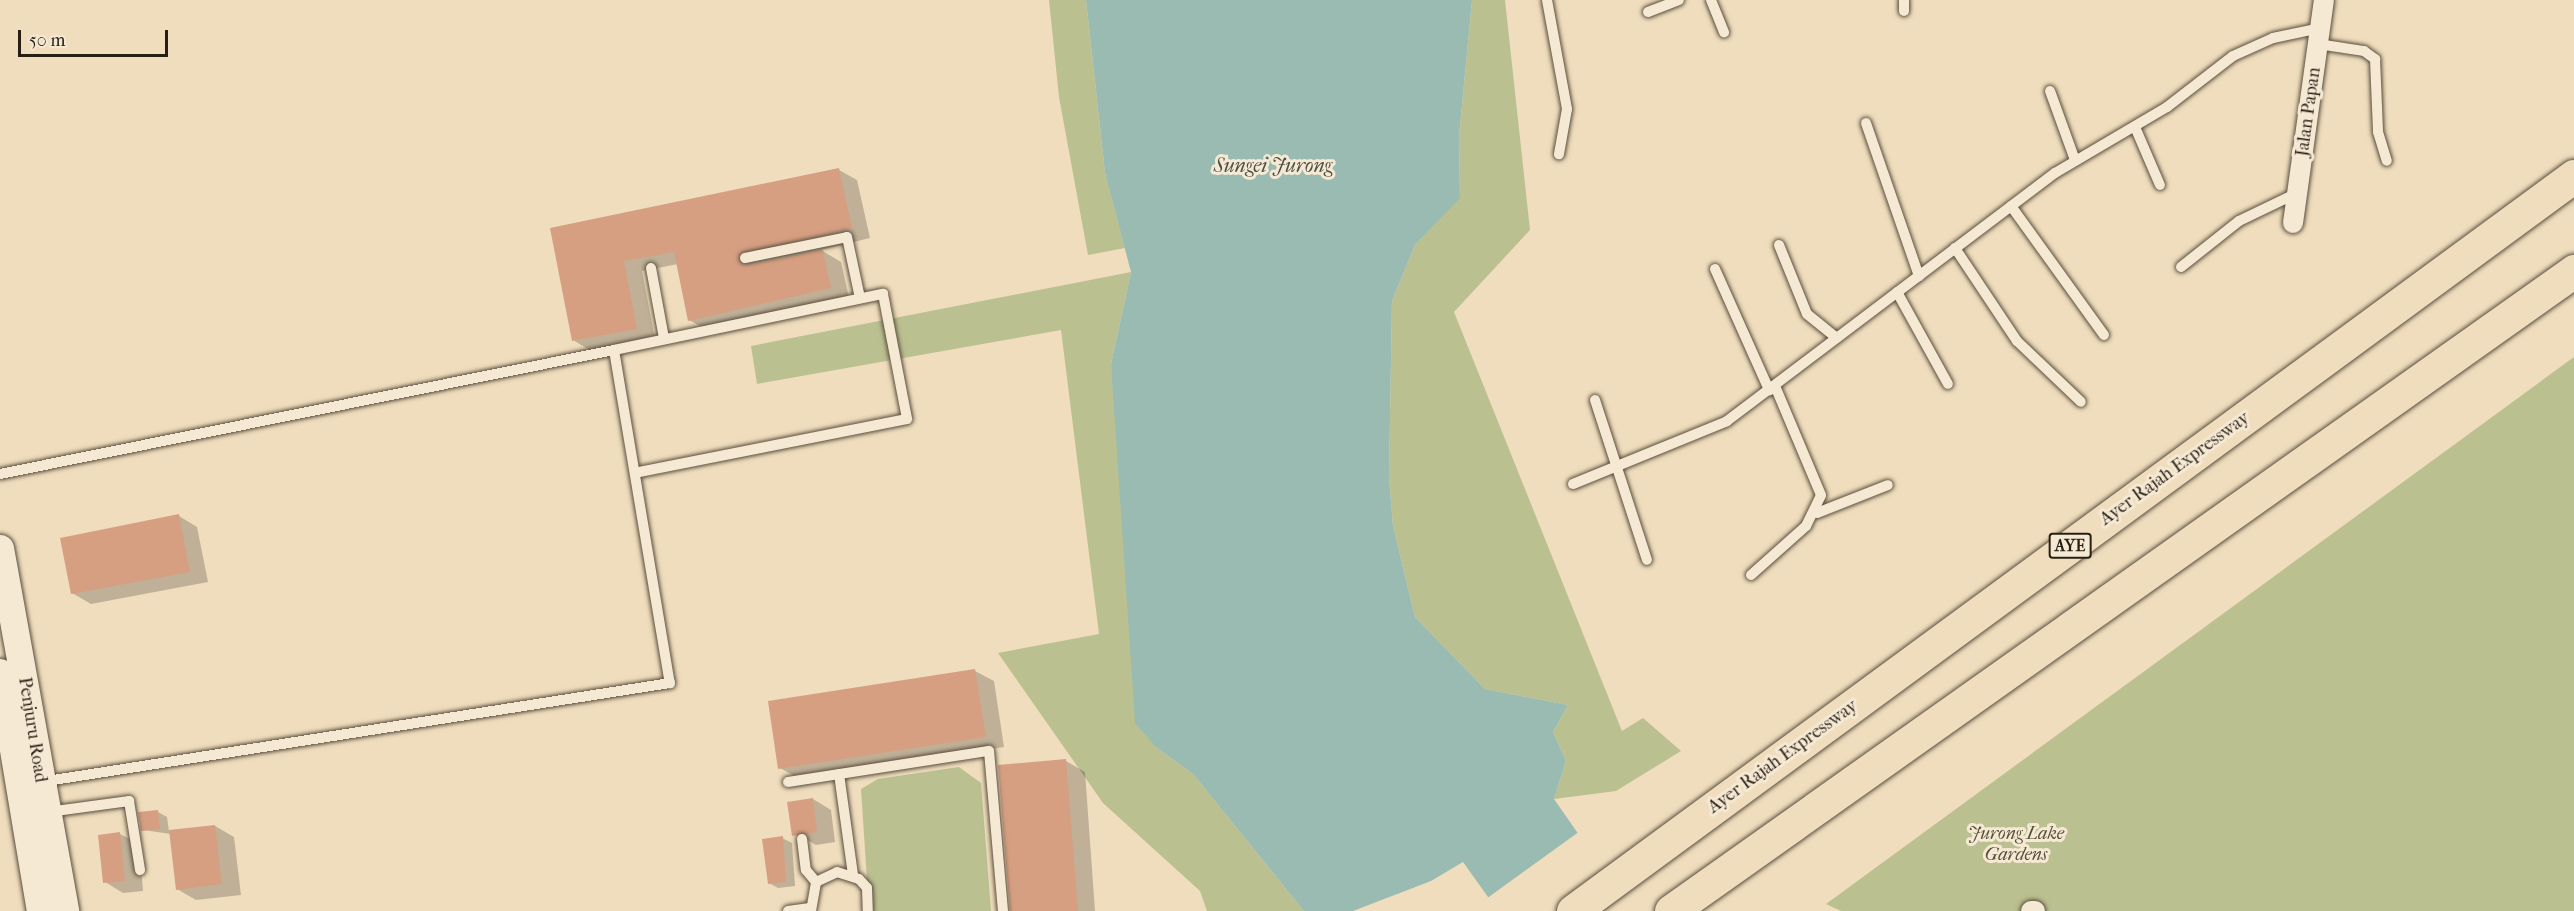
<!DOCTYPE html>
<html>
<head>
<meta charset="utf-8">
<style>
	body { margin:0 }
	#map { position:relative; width:2574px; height:911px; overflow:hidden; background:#efddbd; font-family:"IM FELL French Canon",serif }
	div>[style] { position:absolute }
	.green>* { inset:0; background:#bbc090 }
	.water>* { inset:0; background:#9abbb2 }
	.pier>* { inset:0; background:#efddbd }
	.shadow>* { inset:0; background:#0003 }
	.building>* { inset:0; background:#d69f82 }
	.roads { filter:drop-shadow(0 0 2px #5a4e3e) drop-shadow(0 0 2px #5a4e3e) }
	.lane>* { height:10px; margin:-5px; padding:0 5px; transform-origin:5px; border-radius:5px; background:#f5e9d4 }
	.street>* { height:20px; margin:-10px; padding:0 10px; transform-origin:10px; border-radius:10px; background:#f5e9d4 }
	.secondary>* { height:27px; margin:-13.5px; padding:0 13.5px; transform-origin:13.5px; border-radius:13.5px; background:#f5e9d4 }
	.highway>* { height:33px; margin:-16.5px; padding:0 16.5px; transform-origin:16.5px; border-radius:16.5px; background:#efddbd }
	span { translate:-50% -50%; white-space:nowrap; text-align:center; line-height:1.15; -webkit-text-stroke:6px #f5e9d4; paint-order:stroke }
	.shield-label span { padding:2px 4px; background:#f5e9d4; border:2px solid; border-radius:4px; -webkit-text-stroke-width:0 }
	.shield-label { font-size:16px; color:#281f14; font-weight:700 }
	.street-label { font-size:18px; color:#281f14 }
	.park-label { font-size:18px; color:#544f39; font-style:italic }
	.water-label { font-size:20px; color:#4a4e43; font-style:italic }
	.scale { position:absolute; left:18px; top:30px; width:150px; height:27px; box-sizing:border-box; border:3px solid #281f14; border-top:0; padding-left:8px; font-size:18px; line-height:21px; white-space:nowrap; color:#281f14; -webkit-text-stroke:4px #f5e9d4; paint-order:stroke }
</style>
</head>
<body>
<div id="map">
	<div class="green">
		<div style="clip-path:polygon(1049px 0,1086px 0,1105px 173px,1125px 248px,1088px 255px,1059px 97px)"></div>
		<div style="clip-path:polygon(1472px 0,1505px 0,1530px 230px,1454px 312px,1622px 731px,1643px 718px,1681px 751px,1616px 791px,1554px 799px,1566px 761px,1553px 732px,1568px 705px,1485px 689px,1415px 617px,1393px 526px,1389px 477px,1392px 301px,1415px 245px,1460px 197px,1459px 137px)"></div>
		<div style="clip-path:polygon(1131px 272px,1111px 364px,1157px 748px,1193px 774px,1304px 911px,1207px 911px,1200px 891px,1103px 803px,998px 653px,1099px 634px,1061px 330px,757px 384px,751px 346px)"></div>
		<div style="clip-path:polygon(2574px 357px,2574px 911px,1841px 911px,1826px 904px)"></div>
		<div style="clip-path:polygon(959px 767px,981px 783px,991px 911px,869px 911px,861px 789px,878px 779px)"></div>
	</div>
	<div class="water">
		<div style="clip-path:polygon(1086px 0,1472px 0,1459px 137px,1460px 198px,1415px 245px,1392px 301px,1389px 477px,1393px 526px,1415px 617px,1485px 689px,1568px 705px,1553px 732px,1566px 761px,1554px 799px,1632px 911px,1498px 911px,1463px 862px,1431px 881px,1353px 911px,1304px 911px,1193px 774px,1157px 748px,1135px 723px,1111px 364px,1131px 272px,1105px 173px)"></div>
	</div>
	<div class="pier">
		<div style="clip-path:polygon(1580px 831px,1635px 911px,1495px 911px,1486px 899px)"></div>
	</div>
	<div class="shadow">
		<div style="clip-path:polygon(839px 170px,857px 180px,870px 238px,821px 250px,841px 262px,849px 298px,707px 330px,689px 320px,678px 264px,642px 271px,655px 339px,591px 351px,573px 340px,552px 229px)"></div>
		<div style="clip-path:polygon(179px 516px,197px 527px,208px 582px,91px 604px,72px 593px)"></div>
		<div style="clip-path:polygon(975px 671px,994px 681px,1004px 747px,798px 778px,780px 768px)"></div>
		<div style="clip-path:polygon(1066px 761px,1085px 772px,1095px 911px,1011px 911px)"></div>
		<div style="clip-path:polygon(813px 799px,831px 810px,835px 842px,816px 845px,797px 834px)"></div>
		<div style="clip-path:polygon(158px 812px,167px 817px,169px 831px,215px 826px,234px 837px,241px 895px,196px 900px,177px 889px,171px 834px,143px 830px)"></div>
		<div style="clip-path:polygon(120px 834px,139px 844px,143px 891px,123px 893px,105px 882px)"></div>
		<div style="clip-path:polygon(782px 838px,792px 843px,795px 886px,778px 888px,769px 883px)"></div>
	</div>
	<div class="building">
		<div style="clip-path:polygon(839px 168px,852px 228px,738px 256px,747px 265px,823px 250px,831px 288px,688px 321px,674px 252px,624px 261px,637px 329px,572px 341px,550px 228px)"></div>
		<div style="clip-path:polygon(179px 514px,190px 572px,71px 594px,60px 538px)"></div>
		<div style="clip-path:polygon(975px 669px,986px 737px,778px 769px,768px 701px)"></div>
		<div style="clip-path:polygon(1066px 759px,1078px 911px,1010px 911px,998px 765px)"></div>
		<div style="clip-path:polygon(813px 798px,817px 832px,792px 836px,787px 802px)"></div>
		<div style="clip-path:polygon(158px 810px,160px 829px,141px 831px,138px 812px)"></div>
		<div style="clip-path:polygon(215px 825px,222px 884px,176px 890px,169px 830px)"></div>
		<div style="clip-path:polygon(120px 832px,125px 881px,103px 883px,98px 835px)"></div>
		<div style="clip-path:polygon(783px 836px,786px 882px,768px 884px,762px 839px)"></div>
	</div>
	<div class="roads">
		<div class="lane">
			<div style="left:1547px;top:0;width:111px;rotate:79.6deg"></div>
			<div style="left:1567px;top:109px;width:46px;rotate:100.1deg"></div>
			<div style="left:1711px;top:0;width:35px;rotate:68deg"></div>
			<div style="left:1904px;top:0;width:11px;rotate:90deg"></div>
			<div style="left:1648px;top:12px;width:33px;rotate:-21deg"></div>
			<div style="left:2318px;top:44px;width:47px;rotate:8.7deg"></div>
			<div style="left:2364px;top:51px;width:14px;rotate:36deg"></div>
			<div style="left:2375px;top:59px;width:73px;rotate:87.6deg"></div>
			<div style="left:2378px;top:132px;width:30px;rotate:73deg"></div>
			<div style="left:2050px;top:91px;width:73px;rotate:70.1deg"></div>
			<div style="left:1866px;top:123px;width:162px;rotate:70.9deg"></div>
			<div style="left:2135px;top:127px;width:63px;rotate:66.7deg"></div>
			<div style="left:2011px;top:206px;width:159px;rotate:54.2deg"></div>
			<div style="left:1779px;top:245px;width:74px;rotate:67.9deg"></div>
			<div style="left:1807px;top:314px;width:38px;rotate:39deg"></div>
			<div style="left:1955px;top:248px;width:112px;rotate:56.3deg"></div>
			<div style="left:2017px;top:341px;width:88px;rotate:43.6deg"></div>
			<div style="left:745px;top:258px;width:104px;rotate:-11.6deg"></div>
			<div style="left:847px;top:237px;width:62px;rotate:78deg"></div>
			<div style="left:2181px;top:267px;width:74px;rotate:-38.4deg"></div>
			<div style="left:2239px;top:221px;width:64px;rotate:-25.8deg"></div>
			<div style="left:651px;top:268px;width:71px;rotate:79.5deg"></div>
			<div style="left:1715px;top:269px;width:133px;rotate:65.9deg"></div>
			<div style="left:1897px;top:292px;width:105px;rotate:61deg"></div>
			<div style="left:614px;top:350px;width:275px;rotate:-11.8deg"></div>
			<div style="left:883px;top:294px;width:127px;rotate:79.1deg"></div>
			<div style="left:907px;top:419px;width:277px;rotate:168.8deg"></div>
			<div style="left:1595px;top:400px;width:168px;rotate:72deg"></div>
			<div style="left:0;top:474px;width:626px;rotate:-11.42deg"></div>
			<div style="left:614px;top:350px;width:338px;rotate:80.5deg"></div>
			<div style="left:670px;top:683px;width:637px;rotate:171.06deg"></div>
			<div style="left:1573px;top:484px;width:166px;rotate:-22.2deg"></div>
			<div style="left:1727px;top:421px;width:411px;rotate:-37.1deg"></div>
			<div style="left:2055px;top:173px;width:130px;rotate:-30.5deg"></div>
			<div style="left:2167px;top:107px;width:83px;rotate:-37.7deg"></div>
			<div style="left:2233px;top:56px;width:44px;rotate:-24.2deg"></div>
			<div style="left:2273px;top:38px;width:49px;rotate:-11.8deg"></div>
			<div style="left:1817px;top:513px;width:76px;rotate:-21.5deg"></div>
			<div style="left:1751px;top:575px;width:74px;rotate:-41.7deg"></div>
			<div style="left:1806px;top:526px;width:34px;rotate:-64deg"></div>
			<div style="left:1821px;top:495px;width:118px;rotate:-112.9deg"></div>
			<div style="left:839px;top:774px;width:102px;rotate:82.1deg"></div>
			<div style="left:788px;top:782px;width:203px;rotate:-8.8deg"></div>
			<div style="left:989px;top:751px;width:161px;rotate:85deg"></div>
			<div style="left:48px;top:812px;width:82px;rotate:-7.7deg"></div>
			<div style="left:129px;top:801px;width:70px;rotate:80.9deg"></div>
			<div style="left:802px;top:839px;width:31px;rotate:83deg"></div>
			<div style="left:806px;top:870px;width:16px;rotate:50deg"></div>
			<div style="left:788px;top:911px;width:22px;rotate:-8deg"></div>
			<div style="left:811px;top:911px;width:29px;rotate:-80deg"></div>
			<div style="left:816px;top:882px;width:23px;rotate:-25deg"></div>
			<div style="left:837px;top:872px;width:23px;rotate:18deg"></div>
			<div style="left:859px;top:879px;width:12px;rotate:48deg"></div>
			<div style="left:867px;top:888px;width:23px;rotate:88deg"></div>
		</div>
		<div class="street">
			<div style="left:2293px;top:223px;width:225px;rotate:-82.1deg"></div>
			<div style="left:2031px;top:911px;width:4px"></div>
		</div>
		<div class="secondary">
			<div style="left:0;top:548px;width:369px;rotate:79.8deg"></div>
			<div style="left:0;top:672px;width:242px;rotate:80.5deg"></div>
		</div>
		<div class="highway">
			<div style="left:1573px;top:911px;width:1242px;rotate:-36.29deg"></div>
			<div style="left:1671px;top:911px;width:1107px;rotate:-35.33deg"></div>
		</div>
	</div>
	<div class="shield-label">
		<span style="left:2070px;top:546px">AYE</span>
	</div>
	<div class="street-label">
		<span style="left:2309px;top:112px;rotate:-82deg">Jalan Papan</span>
		<span style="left:2175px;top:469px;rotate:-36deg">Ayer Rajah Expressway</span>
		<span style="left:32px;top:730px;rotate:81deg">Penjuru Road</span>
		<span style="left:1783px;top:757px;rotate:-36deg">Ayer Rajah Expressway</span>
	</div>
	<div class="park-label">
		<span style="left:2016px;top:845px">Jurong Lake<br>Gardens</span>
	</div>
	<div class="water-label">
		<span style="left:1273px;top:165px">Sungei Jurong</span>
	</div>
	<div class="scale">50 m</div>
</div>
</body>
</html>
